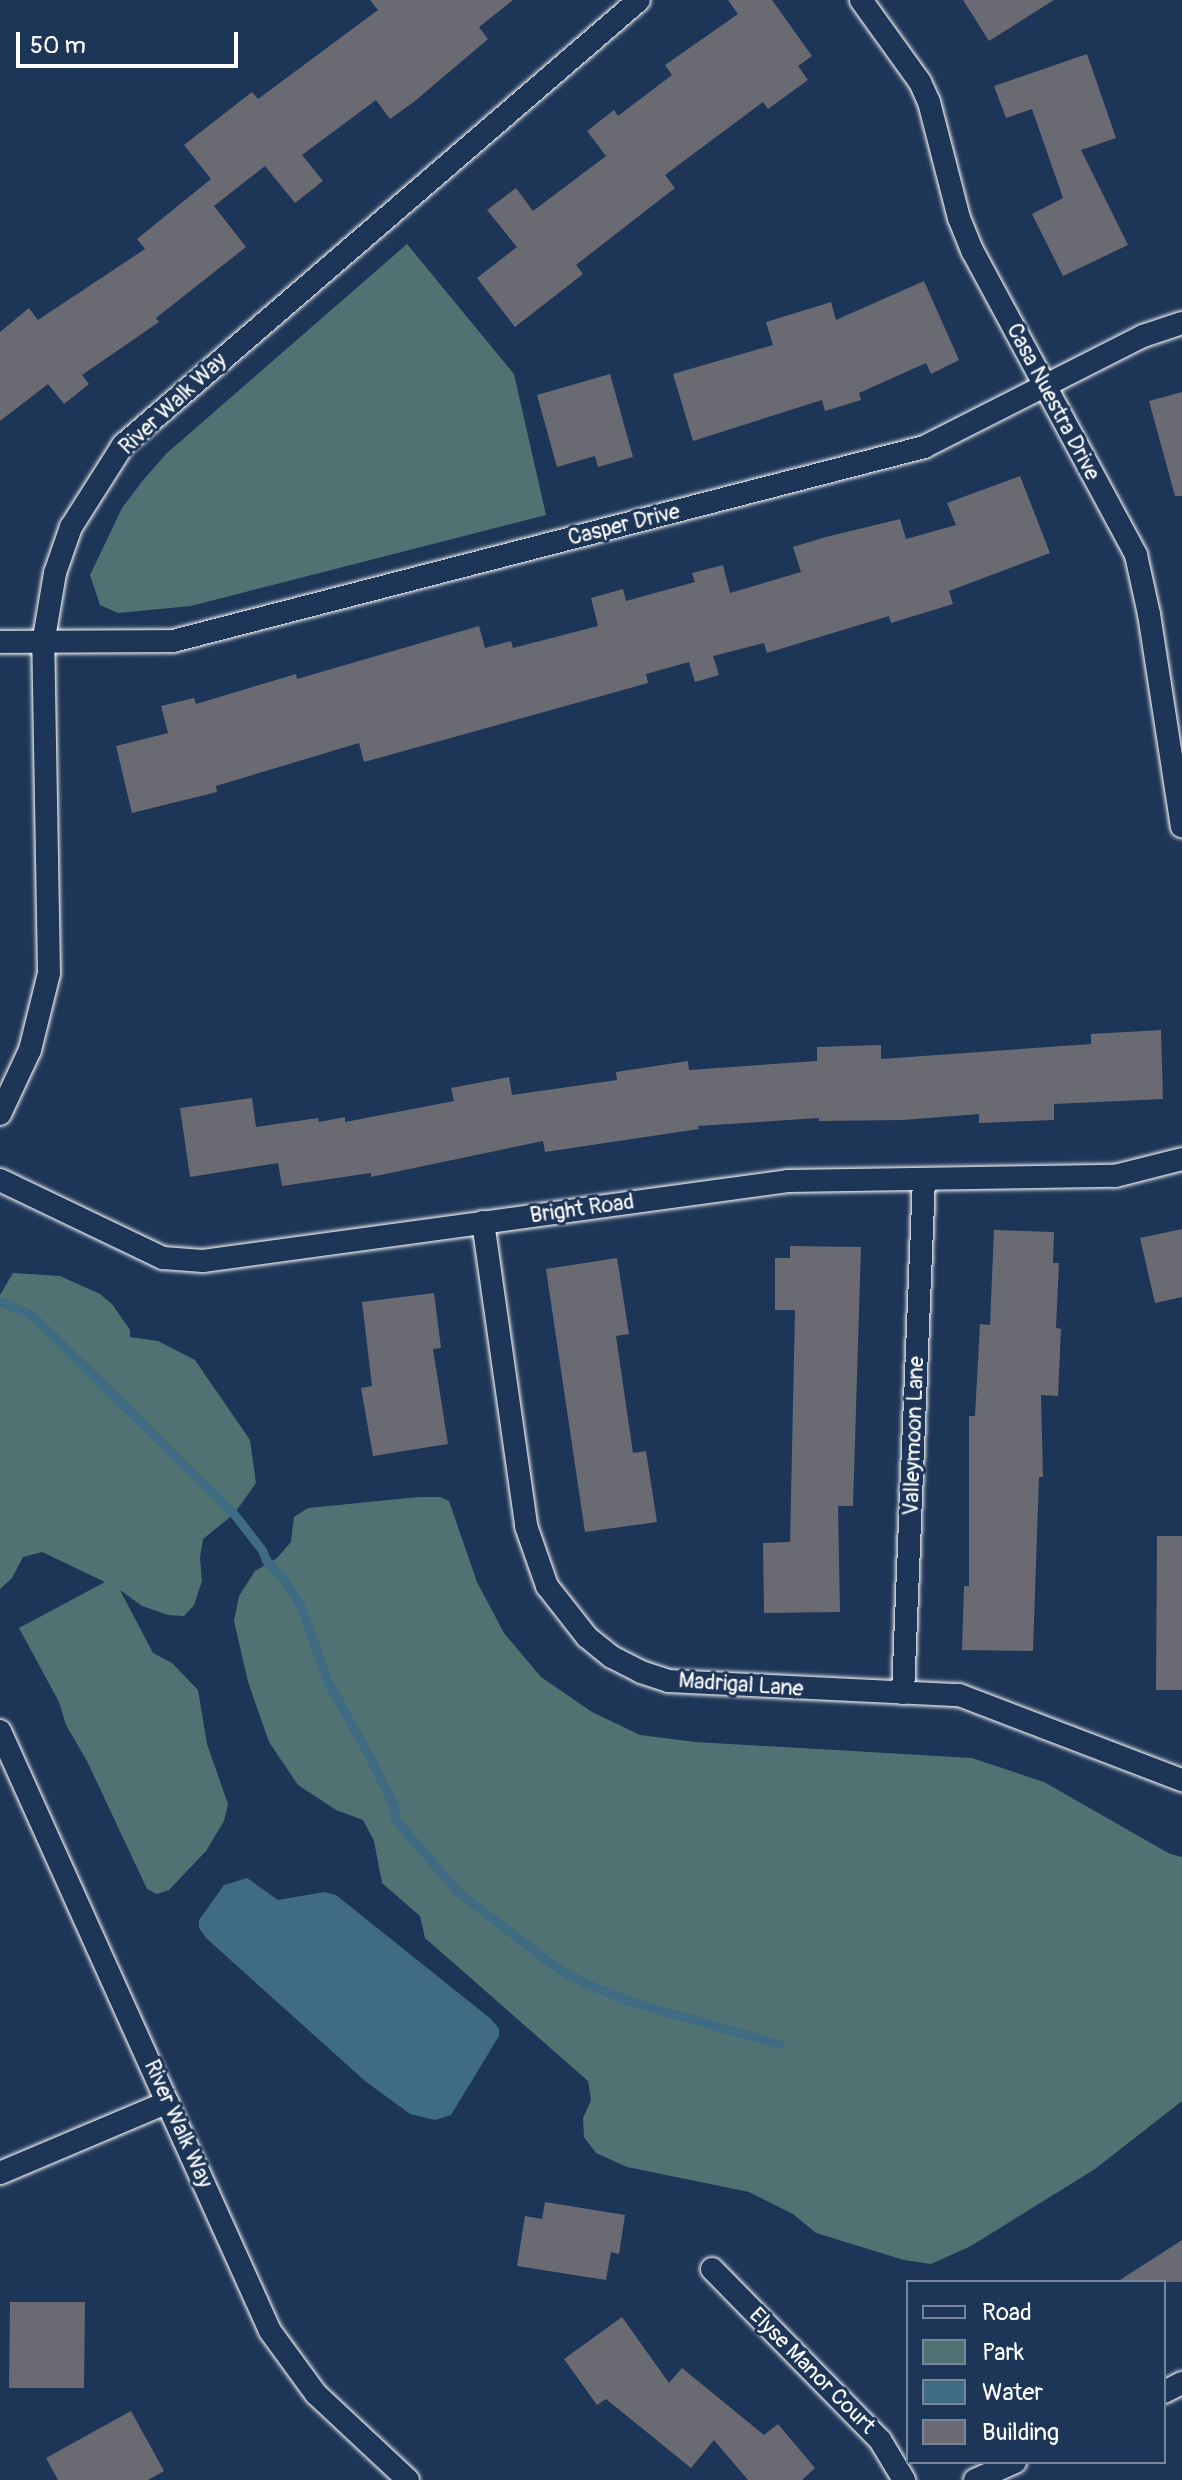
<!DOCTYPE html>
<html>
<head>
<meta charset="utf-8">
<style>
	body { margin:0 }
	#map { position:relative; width:1182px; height:2480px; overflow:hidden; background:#1d3557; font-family:Pangolin,sans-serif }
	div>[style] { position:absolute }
	.green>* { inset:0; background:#507272 }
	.water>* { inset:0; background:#3f6b83 }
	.stream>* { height:9px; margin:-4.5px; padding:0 4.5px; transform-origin:4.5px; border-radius:4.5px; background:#3f6b83 }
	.building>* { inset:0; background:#6a6a73 }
	.roads { filter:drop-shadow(0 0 2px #fff) drop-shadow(0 0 2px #fff) }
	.street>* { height:22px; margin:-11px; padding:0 11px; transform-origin:11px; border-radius:11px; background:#1d3557 }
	span { translate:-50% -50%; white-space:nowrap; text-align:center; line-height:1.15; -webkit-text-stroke:6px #1d3557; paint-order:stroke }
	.street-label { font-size:22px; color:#fff }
	.legend { position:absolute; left:906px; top:2280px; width:260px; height:184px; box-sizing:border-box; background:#1d3557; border:2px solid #77869a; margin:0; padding:10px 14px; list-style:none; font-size:24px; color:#fff }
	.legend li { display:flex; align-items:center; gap:16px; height:40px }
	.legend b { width:40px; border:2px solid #77869a }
	.scale { position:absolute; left:16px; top:32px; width:222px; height:36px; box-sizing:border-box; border:4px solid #fff; border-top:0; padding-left:10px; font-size:24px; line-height:28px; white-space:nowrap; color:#fff; -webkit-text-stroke:6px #1d3557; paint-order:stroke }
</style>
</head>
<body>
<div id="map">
	<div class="green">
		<div style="clip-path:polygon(407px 244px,514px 374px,546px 515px,191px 606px,118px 613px,100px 605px,90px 575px,122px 508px,144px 479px,167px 453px)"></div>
		<div style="clip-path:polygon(13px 1273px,60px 1276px,100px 1294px,112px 1304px,130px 1330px,130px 1337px,158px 1341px,195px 1360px,250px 1440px,256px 1483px,234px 1514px,203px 1539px,200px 1558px,202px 1581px,194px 1605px,184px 1616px,168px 1615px,142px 1606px,120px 1590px,153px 1653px,172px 1663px,198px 1690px,207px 1744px,228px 1804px,224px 1821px,206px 1851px,169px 1890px,157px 1894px,147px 1889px,87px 1761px,66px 1725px,59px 1702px,19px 1628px,105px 1582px,42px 1552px,23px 1557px,12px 1578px,0 1589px,0 1295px)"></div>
		<div style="clip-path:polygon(419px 1497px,440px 1497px,449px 1501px,477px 1582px,504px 1633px,541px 1677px,592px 1712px,640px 1735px,696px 1742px,972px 1758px,1044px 1782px,1170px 1854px,1182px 1857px,1182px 2101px,1095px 2169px,971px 2246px,931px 2264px,904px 2260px,816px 2233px,793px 2214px,749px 2192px,627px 2167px,596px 2153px,584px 2137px,583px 2118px,591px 2100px,588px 2081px,425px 1938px,420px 1916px,382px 1883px,374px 1841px,363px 1820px,336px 1810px,298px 1785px,269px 1742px,248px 1682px,234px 1621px,239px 1596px,255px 1571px,277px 1558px,291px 1542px,294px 1517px,308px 1508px)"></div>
	</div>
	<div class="water">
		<div style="clip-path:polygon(247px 1878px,278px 1900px,324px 1892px,336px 1895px,491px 2019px,499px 2029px,499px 2036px,451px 2115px,435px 2120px,410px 2114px,365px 2081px,206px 1938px,199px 1928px,199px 1920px,224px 1885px)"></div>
	</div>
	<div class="stream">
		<div style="left:0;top:1301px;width:35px;rotate:24deg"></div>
		<div style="left:32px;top:1315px;width:284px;rotate:44.6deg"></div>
		<div style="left:234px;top:1514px;width:46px;rotate:52.1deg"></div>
		<div style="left:262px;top:1550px;width:11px;rotate:68deg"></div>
		<div style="left:266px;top:1560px;width:23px;rotate:47deg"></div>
		<div style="left:282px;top:1577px;width:33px;rotate:57deg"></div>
		<div style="left:300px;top:1605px;width:82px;rotate:70deg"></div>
		<div style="left:328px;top:1682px;width:82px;rotate:60.9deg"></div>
		<div style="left:368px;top:1754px;width:58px;rotate:63.4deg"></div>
		<div style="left:394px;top:1806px;width:13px;rotate:86deg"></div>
		<div style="left:395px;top:1819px;width:96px;rotate:49.2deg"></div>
		<div style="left:458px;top:1892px;width:128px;rotate:37.4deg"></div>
		<div style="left:560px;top:1970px;width:34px;rotate:27deg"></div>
		<div style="left:590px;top:1985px;width:42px;rotate:22.3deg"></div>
		<div style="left:629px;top:2001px;width:156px;rotate:16deg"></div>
	</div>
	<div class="building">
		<div style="clip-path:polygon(370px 0,513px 0,479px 27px,488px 39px,415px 101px,390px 119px,376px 100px,302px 155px,323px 181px,295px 203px,265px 166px,214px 206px,246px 247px,156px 318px,159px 322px,82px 375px,89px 384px,64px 404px,48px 384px,0 421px,0 332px,29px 308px,38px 320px,145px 249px,137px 239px,211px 179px,184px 145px,252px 92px,258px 99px,378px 10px)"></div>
		<div style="clip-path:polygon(728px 0,772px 0,812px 56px,798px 66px,808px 80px,768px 109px,763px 102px,665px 175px,675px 188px,576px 265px,583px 274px,515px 327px,477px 278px,517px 247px,487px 210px,516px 188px,533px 211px,606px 156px,587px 131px,614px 110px,618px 116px,672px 75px,665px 65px,738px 14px)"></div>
		<div style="clip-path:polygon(963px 0,1054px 0,989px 41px)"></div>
		<div style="clip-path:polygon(1087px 54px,1116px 138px,1081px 150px,1128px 245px,1063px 276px,1032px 214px,1063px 198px,1032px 109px,1006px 118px,994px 86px)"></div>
		<div style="clip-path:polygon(924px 281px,959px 360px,931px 374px,926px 363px,859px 393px,861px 400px,825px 411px,822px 400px,693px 441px,673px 374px,773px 345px,766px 322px,831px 302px,836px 320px)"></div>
		<div style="clip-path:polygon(610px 374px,633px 457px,598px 467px,595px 456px,557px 467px,537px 395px)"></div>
		<div style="clip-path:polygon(1182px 392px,1182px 496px,1175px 496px,1149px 401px)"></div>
		<div style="clip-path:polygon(1020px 476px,1050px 553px,949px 591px,953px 604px,891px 623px,889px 616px,767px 653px,764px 643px,713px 656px,719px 675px,695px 682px,689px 662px,646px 674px,648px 683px,364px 762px,359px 743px,216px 786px,217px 792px,132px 813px,116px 746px,168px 733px,161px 706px,194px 698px,196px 704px,296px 674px,297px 679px,479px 626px,485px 648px,511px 641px,513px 648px,598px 626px,591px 598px,623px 589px,626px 601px,695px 582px,692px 573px,723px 565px,730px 593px,801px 572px,793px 547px,826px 537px,900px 519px,906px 539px,956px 525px,947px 503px)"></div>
		<div style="clip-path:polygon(1161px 1030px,1163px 1099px,1054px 1104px,1054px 1120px,979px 1123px,979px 1114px,903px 1120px,819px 1121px,819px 1118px,698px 1126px,699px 1129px,545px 1152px,543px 1141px,371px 1177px,371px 1173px,282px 1186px,278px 1163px,190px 1177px,180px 1108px,252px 1098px,256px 1127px,318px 1118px,319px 1122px,345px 1117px,345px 1122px,454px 1101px,451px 1088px,509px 1077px,512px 1095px,617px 1080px,616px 1072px,688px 1061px,689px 1070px,817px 1061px,817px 1047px,881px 1045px,881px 1059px,1091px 1044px,1091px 1034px)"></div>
		<div style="clip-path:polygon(1182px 1229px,1182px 1297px,1155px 1303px,1140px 1238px)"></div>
		<div style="clip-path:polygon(994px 1230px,1054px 1232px,1053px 1263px,1059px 1263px,1056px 1328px,1061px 1329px,1058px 1396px,1041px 1395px,1043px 1477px,1039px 1477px,1033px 1651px,962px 1650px,964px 1586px,969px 1586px,969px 1416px,975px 1416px,980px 1324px,990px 1325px)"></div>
		<div style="clip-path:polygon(790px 1246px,861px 1247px,853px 1506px,838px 1506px,840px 1612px,764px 1613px,763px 1543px,790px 1542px,795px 1310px,775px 1310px,775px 1258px,790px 1258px)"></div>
		<div style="clip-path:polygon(617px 1258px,629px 1334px,616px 1336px,633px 1453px,646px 1451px,657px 1522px,585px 1532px,546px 1269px)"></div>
		<div style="clip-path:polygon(434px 1293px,441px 1348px,433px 1349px,448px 1444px,373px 1456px,361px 1388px,372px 1386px,362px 1302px)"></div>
		<div style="clip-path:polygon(1157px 1536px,1182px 1536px,1182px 1690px,1156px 1690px)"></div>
		<div style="clip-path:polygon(545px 2202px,625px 2215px,619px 2254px,611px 2252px,606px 2280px,517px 2266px,525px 2216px,542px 2219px)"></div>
		<div style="clip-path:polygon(1182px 2240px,1182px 2282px,1117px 2282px)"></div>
		<div style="clip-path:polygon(10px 2302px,85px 2302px,84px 2388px,9px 2388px)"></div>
		<div style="clip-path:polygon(622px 2317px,669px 2383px,682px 2368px,764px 2435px,778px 2424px,815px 2468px,802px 2480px,748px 2480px,714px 2440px,691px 2468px,606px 2399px,597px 2405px,564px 2359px)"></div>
		<div style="clip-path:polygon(131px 2411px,164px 2471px,148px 2480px,58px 2480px,46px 2458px)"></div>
	</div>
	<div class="roads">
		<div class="street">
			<div style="left:861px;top:0;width:101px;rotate:54.3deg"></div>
			<div style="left:920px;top:82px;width:22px;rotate:66deg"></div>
			<div style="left:929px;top:102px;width:120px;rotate:75.5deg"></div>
			<div style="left:959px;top:218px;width:37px;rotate:68deg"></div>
			<div style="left:973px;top:252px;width:344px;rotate:61.7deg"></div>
			<div style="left:1136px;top:555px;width:60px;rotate:77.6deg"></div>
			<div style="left:1149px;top:614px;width:215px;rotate:81.2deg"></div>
			<div style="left:0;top:642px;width:173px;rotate:-0.3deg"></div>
			<div style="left:173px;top:641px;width:776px;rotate:-14.48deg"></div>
			<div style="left:924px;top:447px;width:246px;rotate:-26.9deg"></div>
			<div style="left:1143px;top:336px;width:41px;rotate:-18.4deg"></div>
			<div style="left:0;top:1114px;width:71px;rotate:-64.9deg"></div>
			<div style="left:30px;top:1050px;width:79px;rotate:-76.1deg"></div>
			<div style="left:49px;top:973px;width:329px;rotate:-91deg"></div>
			<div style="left:43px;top:644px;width:72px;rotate:-80.4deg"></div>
			<div style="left:55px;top:573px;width:49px;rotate:-70.8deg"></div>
			<div style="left:71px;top:527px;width:97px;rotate:-57.6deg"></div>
			<div style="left:123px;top:445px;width:681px;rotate:-40.77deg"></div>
			<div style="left:0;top:1180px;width:181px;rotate:25.6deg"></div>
			<div style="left:163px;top:1258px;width:40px;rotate:4.3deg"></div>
			<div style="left:203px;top:1261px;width:590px;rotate:-7.79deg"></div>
			<div style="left:788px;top:1181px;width:327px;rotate:-0.9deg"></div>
			<div style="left:1115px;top:1176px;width:69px;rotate:-14.2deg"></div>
			<div style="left:483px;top:1222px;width:307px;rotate:81.9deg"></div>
			<div style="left:526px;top:1526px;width:64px;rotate:70.7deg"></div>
			<div style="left:547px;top:1586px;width:65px;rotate:51.9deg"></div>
			<div style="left:587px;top:1637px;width:32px;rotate:39deg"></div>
			<div style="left:612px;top:1657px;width:33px;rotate:27deg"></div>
			<div style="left:641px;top:1672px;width:29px;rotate:18deg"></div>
			<div style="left:669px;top:1681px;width:290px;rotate:2.8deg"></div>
			<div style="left:959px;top:1695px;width:239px;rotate:20.9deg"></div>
			<div style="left:903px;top:1693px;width:514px;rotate:-87.66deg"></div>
			<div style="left:0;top:1731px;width:658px;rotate:65.77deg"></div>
			<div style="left:270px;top:2331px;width:78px;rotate:53.9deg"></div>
			<div style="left:316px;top:2394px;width:126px;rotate:43.1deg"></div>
			<div style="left:0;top:2173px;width:182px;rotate:-22.9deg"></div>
			<div style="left:712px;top:2269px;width:240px;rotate:45.5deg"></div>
			<div style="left:880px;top:2440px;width:47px;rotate:59deg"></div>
			<div style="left:1164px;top:2392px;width:20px;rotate:-27deg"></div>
			<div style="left:975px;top:2480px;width:44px;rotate:-24.2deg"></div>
		</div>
	</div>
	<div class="street-label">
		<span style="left:1053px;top:402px;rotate:62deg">Casa Nuestra Drive</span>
		<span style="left:173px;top:404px;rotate:-43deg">River Walk Way</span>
		<span style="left:624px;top:525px;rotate:-14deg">Casper Drive</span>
		<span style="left:582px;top:1209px;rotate:-8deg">Bright Road</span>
		<span style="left:914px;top:1436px;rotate:-88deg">Valleymoon Lane</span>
		<span style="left:741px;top:1685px;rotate:4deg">Madrigal Lane</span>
		<span style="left:178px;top:2124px;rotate:66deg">River Walk Way</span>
		<span style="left:812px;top:2371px;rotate:45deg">Elyse Manor Court</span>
	</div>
	<ul class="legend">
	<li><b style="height:10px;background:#1d3557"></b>Road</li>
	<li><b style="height:22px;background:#507272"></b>Park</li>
	<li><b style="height:22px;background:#3f6b83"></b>Water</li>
	<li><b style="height:22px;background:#6a6a73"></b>Building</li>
	</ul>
	<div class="scale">50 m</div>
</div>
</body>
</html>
